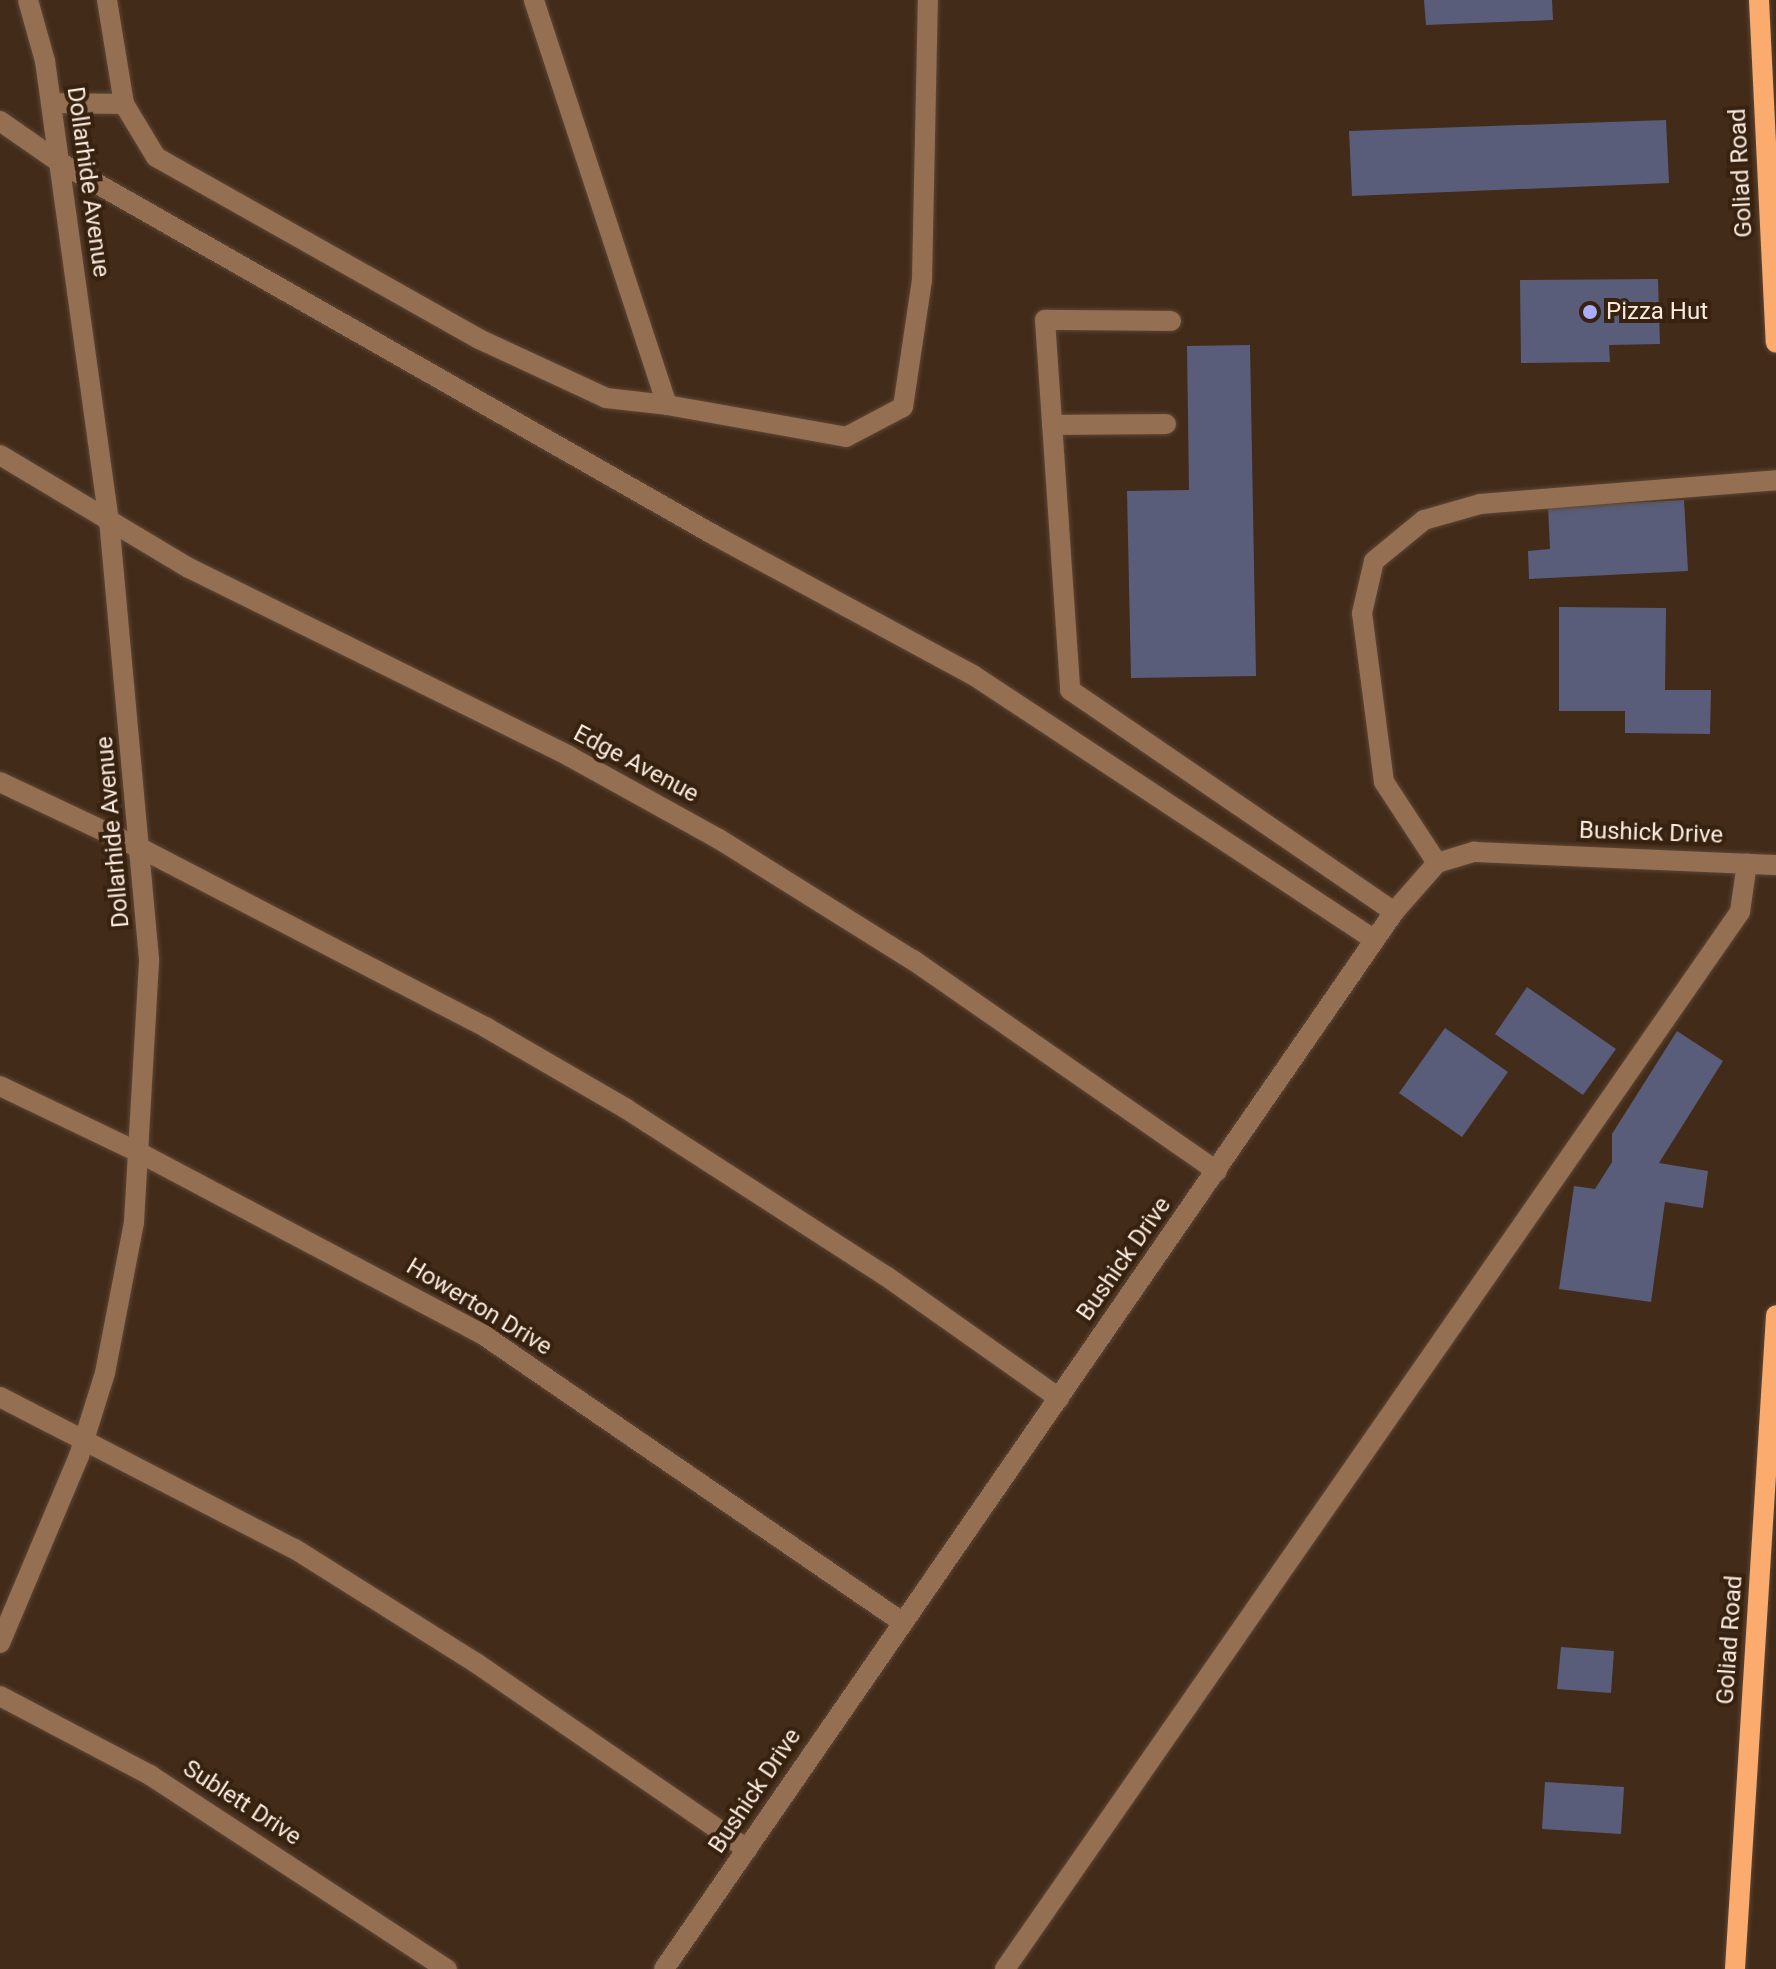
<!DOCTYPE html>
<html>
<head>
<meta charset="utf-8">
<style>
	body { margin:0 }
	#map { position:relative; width:1776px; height:1969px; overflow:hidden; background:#422b19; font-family:Roboto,sans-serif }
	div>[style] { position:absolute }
	.building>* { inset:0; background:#5a5d79 }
	.roads { filter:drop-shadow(0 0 2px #5c4635) drop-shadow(0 0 2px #5c4635) }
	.minor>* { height:20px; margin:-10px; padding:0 10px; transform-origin:10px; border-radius:10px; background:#956f52 }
	.major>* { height:20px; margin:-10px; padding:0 10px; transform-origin:10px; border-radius:10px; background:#faab6d }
	.dots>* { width:22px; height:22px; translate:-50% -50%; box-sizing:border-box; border:4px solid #37210f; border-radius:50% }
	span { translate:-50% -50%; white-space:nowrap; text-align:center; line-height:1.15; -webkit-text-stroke:8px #37210f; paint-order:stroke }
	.street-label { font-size:24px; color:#faeadf }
	.poi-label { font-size:24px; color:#faeadf }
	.left { translate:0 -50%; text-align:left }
</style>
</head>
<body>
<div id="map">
	<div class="building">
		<div style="clip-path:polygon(1424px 0,1552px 0,1553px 20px,1426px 25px)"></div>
		<div style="clip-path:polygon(1666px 120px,1669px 183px,1352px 196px,1349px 131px)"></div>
		<div style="clip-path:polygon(1658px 279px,1660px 344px,1609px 345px,1610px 362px,1521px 363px,1520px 280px)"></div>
		<div style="clip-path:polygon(1250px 345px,1256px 676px,1131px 678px,1127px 491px,1189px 490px,1187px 346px)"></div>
		<div style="clip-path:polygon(1684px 500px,1688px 571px,1529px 579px,1528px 551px,1550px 549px,1548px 507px)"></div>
		<div style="clip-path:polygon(1559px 607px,1666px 608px,1665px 690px,1711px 690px,1710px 734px,1625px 733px,1625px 711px,1559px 711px)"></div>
		<div style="clip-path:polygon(1527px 987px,1616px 1049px,1583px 1095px,1495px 1034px)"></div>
		<div style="clip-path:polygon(1445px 1028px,1508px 1072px,1462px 1137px,1399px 1093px)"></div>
		<div style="clip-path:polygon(1677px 1031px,1723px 1061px,1659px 1163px,1708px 1171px,1703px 1208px,1665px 1202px,1651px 1302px,1559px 1289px,1574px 1186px,1595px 1189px,1612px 1162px,1612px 1134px)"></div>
		<div style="clip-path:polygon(1561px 1647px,1614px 1651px,1611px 1693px,1557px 1689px)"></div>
		<div style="clip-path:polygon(1545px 1782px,1624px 1787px,1621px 1834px,1542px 1829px)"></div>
	</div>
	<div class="roads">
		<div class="minor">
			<div style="left:107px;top:0;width:105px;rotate:80.7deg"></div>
			<div style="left:51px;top:103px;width:73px;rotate:0.8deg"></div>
			<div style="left:124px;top:104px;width:62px;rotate:58.9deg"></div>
			<div style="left:156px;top:157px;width:371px;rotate:29.4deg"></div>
			<div style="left:479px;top:339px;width:140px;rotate:24.9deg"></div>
			<div style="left:606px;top:398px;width:61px;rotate:6.5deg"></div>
			<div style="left:667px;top:405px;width:426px;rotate:-108.2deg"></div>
			<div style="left:0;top:121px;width:72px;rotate:34.8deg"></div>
			<div style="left:59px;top:162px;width:754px;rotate:29.66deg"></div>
			<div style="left:714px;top:535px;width:294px;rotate:28.4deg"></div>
			<div style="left:973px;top:675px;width:481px;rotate:33.4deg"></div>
			<div style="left:1171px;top:321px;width:126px;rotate:-179.5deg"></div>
			<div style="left:1045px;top:320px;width:371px;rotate:86.1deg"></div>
			<div style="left:1070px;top:690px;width:393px;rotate:34.4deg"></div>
			<div style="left:667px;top:405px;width:182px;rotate:10.1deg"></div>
			<div style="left:846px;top:437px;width:64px;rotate:-27.8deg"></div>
			<div style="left:903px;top:407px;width:128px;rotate:-81.5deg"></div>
			<div style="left:922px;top:280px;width:280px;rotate:-88.8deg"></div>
			<div style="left:1052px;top:425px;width:114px;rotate:-0.5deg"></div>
			<div style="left:0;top:455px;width:220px;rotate:30.9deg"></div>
			<div style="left:189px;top:568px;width:424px;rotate:26.3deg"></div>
			<div style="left:569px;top:756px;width:171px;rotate:29deg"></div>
			<div style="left:719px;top:839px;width:229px;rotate:32deg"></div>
			<div style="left:913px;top:960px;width:370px;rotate:34.8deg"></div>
			<div style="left:0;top:782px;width:157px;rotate:25.3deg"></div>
			<div style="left:142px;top:849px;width:389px;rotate:27.4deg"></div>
			<div style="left:487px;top:1028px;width:160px;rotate:30.1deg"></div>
			<div style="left:625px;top:1108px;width:310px;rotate:32.8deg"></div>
			<div style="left:886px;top:1276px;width:212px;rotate:35.2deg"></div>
			<div style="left:1437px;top:863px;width:97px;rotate:-123.2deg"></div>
			<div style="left:1384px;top:782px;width:170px;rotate:-97.4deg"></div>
			<div style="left:1362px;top:613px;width:53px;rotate:-77deg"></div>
			<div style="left:1374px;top:561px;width:65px;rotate:-39.4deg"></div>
			<div style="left:1424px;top:520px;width:58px;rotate:-15.9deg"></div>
			<div style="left:1480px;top:504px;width:297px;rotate:-4.6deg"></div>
			<div style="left:0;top:1086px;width:155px;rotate:25.6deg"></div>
			<div style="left:140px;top:1153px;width:391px;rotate:27.9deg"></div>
			<div style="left:485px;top:1336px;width:506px;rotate:34.44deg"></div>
			<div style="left:0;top:1397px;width:332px;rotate:27.3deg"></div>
			<div style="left:295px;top:1549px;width:214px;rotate:32.2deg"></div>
			<div style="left:476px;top:1663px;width:329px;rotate:34.5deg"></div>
			<div style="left:0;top:1643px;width:203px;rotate:-67.1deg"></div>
			<div style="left:79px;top:1456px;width:87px;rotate:-72.6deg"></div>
			<div style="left:105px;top:1373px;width:154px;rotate:-79.1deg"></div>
			<div style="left:134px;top:1222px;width:263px;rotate:-86.7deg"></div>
			<div style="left:149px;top:959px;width:439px;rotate:-95.2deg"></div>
			<div style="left:109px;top:522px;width:465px;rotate:-97.9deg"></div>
			<div style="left:45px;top:61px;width:63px;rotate:-105.6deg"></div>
			<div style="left:0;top:1696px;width:170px;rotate:27.8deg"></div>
			<div style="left:150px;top:1775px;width:355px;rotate:33.2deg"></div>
			<div style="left:664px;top:1969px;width:1285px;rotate:-55.37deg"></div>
			<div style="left:1394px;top:912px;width:65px;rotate:-48.7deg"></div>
			<div style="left:1437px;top:863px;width:39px;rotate:-17deg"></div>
			<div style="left:1474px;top:852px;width:302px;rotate:2.5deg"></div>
			<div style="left:1005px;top:1969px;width:1287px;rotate:-55.19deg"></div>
			<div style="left:1740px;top:912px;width:49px;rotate:-81.9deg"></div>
		</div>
		<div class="major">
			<div style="left:1759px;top:0;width:343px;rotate:87.2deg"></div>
			<div style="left:1735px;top:1969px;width:655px;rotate:-86.41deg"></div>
		</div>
	</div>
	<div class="dots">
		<div style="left:1590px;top:312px;background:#abaffb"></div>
	</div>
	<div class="street-label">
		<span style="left:1741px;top:173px;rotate:-93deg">Goliad Road</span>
		<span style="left:88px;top:182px;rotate:82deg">Dollarhide Avenue</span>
		<span style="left:636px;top:764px;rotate:28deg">Edge Avenue</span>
		<span style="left:113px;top:832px;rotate:-95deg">Dollarhide Avenue</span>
		<span style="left:1651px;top:833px;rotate:2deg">Bushick Drive</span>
		<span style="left:1124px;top:1259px;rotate:-55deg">Bushick Drive</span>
		<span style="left:479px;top:1307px;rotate:31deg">Howerton Drive</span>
		<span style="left:1730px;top:1640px;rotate:-86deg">Goliad Road</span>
		<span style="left:755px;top:1791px;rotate:-56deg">Bushick Drive</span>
		<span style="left:242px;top:1803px;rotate:33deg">Sublett Drive</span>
	</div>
	<div class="poi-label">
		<span class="left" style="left:1606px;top:312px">Pizza Hut</span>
	</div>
</div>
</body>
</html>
